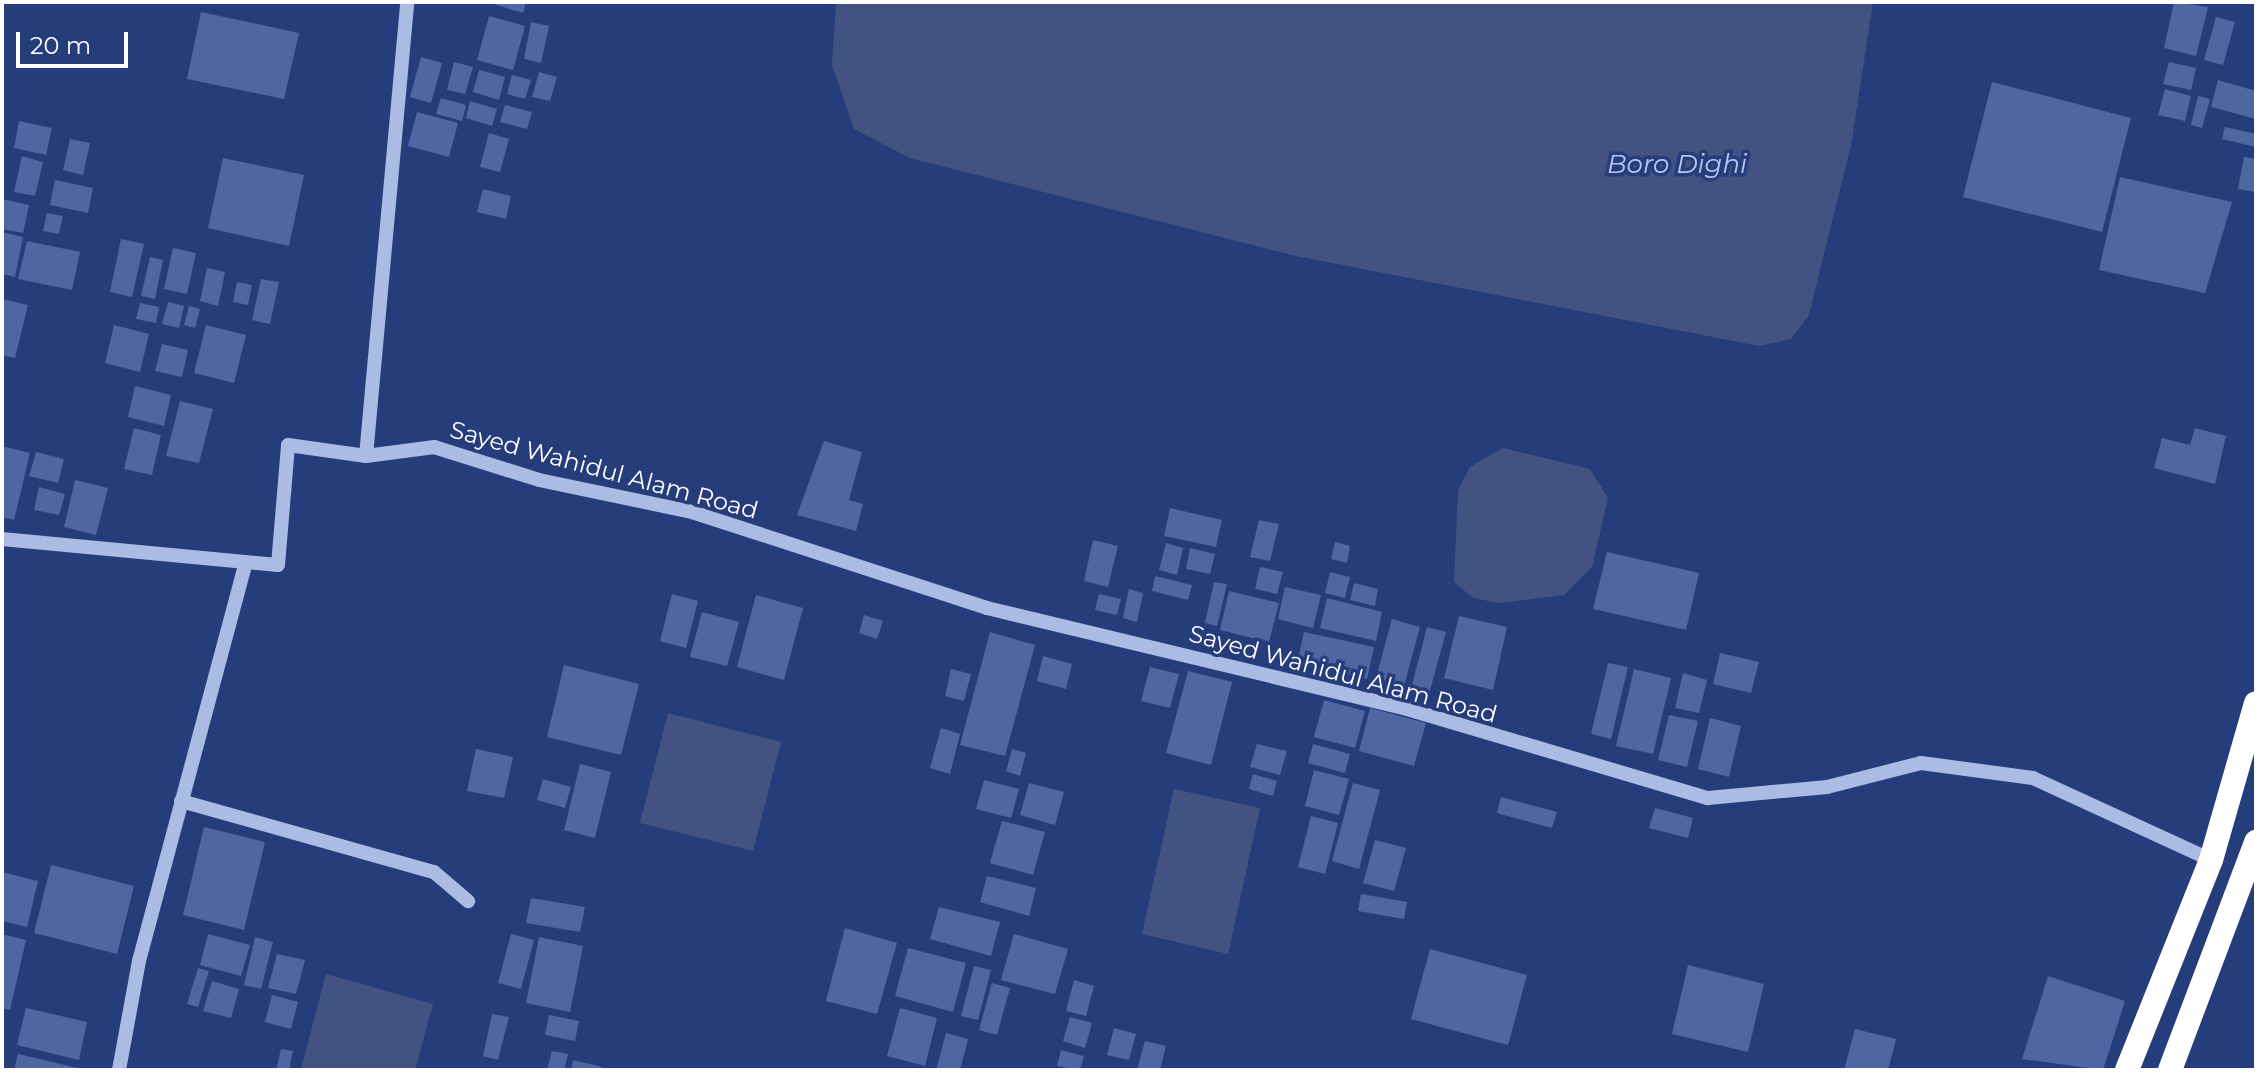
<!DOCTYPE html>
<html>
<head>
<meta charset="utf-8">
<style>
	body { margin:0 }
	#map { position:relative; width:2258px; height:1072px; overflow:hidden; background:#263d7b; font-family:Montserrat,sans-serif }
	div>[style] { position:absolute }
	.water>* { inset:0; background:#425381 }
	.building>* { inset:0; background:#4e67a3 }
	.minor>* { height:14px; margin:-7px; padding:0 7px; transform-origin:7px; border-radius:7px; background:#aabbe4 }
	.highway>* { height:24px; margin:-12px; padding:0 12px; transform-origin:12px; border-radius:12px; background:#fff }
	span { translate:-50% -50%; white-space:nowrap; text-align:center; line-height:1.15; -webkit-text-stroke:7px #263d7b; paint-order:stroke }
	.street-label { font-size:24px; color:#fff }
	.water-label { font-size:26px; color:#b5c5ec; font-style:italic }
	.frame { position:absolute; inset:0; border:4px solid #fff; pointer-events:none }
	.scale { position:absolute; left:16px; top:32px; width:112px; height:36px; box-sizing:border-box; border:4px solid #fff; border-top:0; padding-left:10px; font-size:24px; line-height:28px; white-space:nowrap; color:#fff; -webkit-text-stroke:6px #263d7b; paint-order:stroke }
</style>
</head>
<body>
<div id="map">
	<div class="water">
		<div style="clip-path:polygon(836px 2px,1873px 2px,1851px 146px,1809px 315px,1791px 339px,1759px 346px,1296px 256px,910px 158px,854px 129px,832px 65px)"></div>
		<div style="clip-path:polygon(1503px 448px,1590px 469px,1608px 498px,1592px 567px,1564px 595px,1499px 603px,1473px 598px,1454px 582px,1458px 491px,1470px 467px)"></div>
		<div style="clip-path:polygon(668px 713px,781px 742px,753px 851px,640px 823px)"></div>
		<div style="clip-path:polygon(1174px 789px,1260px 808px,1228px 954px,1142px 934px)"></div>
		<div style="clip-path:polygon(326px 974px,433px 1004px,415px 1070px,301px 1069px)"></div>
	</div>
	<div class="building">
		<div style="clip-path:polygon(487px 2px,526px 2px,523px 13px)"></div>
		<div style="clip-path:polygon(2174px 2px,2208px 7px,2196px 56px,2164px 48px)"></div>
		<div style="clip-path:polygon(201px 12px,299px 33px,284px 99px,187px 79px)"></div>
		<div style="clip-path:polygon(489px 16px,525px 26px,513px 70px,477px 60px)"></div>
		<div style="clip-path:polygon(2216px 17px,2235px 22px,2223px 65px,2204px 60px)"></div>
		<div style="clip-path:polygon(531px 22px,549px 26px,541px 63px,524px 59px)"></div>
		<div style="clip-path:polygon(421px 57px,442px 63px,431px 103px,410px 97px)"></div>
		<div style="clip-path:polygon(454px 62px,473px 67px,465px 94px,447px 90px)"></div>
		<div style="clip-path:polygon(2169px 62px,2196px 68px,2191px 90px,2163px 84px)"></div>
		<div style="clip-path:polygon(479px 70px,505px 77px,499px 100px,473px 92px)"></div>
		<div style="clip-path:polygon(539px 72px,557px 77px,550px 101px,532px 97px)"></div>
		<div style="clip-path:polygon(512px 75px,531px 80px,525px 99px,507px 94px)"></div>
		<div style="clip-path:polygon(2218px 80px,2256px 91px,2256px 119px,2211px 107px)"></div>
		<div style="clip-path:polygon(1992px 82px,2131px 118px,2102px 232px,1963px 197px)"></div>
		<div style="clip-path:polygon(2165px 89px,2191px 96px,2185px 121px,2158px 115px)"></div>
		<div style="clip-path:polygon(2198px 96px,2210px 99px,2202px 128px,2191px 125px)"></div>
		<div style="clip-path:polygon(441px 98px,466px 105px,462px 121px,436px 114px)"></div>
		<div style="clip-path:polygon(470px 101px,497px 109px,492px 126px,466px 118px)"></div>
		<div style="clip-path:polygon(505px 105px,532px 112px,527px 129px,500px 122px)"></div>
		<div style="clip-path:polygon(417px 112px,458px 123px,449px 157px,408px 146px)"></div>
		<div style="clip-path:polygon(19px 121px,52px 128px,46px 155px,14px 148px)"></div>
		<div style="clip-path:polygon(2225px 127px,2256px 134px,2256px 147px,2222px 139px)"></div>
		<div style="clip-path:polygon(489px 133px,509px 139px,500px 172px,480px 167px)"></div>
		<div style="clip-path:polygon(70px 139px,90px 143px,83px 175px,63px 170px)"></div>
		<div style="clip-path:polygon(22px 156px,43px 162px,35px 196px,14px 192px)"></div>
		<div style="clip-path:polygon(2244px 157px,2256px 159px,2256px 192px,2238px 189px)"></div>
		<div style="clip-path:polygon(223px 158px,304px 175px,289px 246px,208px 228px)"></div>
		<div style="clip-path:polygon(2120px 177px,2232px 202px,2205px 293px,2099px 270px)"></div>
		<div style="clip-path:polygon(55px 180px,93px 188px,88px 213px,50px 205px)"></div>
		<div style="clip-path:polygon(483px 189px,511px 196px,506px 219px,477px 212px)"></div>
		<div style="clip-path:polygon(2px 199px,29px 205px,23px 233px,2px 229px)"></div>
		<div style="clip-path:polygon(47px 213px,63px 216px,59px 234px,43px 231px)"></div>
		<div style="clip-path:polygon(2px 232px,23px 237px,15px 277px,2px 274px)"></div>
		<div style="clip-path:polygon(121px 239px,144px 244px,132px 297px,110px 292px)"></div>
		<div style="clip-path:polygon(27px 241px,80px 252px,72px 290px,18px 279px)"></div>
		<div style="clip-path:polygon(173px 248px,196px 253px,187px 294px,164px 289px)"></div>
		<div style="clip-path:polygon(150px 257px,163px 260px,155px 299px,141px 296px)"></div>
		<div style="clip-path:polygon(207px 268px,225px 272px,218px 306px,200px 301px)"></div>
		<div style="clip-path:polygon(261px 279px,279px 282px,270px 324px,252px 320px)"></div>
		<div style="clip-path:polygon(237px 282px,252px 285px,248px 305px,233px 302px)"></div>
		<div style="clip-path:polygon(2px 299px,28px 305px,15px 358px,2px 355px)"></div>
		<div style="clip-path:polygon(168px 302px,184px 306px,179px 328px,162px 324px)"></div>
		<div style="clip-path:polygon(140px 303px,159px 307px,156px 323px,136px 319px)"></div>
		<div style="clip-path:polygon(189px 306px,200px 309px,195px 328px,184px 325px)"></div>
		<div style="clip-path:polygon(114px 325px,149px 334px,140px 372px,105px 363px)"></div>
		<div style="clip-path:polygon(206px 325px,246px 335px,234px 383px,194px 373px)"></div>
		<div style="clip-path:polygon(162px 344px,188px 350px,182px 377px,155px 371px)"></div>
		<div style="clip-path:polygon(135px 386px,171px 395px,164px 426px,128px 417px)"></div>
		<div style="clip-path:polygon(180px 401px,213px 409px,199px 463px,166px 456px)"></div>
		<div style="clip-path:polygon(134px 428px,161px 435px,152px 475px,124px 469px)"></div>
		<div style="clip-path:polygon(2195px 428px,2226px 436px,2215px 484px,2154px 468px,2162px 438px,2190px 445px)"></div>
		<div style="clip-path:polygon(824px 441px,862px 452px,849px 500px,863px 504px,856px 531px,797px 515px)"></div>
		<div style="clip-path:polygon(2px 446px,30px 453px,14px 520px,2px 517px)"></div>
		<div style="clip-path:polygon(36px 452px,64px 459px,58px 483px,29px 476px)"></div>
		<div style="clip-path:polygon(75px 480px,108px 488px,96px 535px,64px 527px)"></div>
		<div style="clip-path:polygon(39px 487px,65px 494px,59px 515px,34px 510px)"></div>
		<div style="clip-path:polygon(1170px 508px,1222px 520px,1216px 547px,1164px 536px)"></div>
		<div style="clip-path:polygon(1259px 520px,1279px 524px,1270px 561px,1250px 557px)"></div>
		<div style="clip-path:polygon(1093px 540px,1118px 546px,1108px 587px,1084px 581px)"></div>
		<div style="clip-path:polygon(1335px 542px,1350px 546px,1347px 563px,1331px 559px)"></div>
		<div style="clip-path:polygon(1166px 543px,1183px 548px,1177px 575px,1159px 570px)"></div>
		<div style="clip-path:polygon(1190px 548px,1215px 554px,1210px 574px,1186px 569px)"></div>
		<div style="clip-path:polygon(1607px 552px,1699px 573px,1686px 630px,1593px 609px)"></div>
		<div style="clip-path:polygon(1260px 567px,1283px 572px,1277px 594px,1255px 589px)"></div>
		<div style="clip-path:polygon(1330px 572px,1350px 577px,1345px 598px,1325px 593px)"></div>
		<div style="clip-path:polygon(1155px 576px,1192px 585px,1188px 600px,1152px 591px)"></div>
		<div style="clip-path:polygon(1214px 582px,1227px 584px,1217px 626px,1205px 623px)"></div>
		<div style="clip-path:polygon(1354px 583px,1378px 589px,1375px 606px,1350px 600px)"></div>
		<div style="clip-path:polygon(1285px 587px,1321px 595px,1313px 628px,1278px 619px)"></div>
		<div style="clip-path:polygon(1129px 589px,1143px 593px,1137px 622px,1123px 618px)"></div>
		<div style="clip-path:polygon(1229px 591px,1279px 603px,1269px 642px,1220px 630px)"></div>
		<div style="clip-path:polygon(672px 594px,698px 601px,686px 648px,660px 641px)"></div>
		<div style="clip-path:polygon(1099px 594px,1121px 599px,1117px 615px,1095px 610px)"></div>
		<div style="clip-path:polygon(756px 595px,803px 608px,784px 680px,737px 667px)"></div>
		<div style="clip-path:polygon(1327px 598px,1382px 612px,1376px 641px,1320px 628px)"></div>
		<div style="clip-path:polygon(702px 612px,739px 622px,727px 666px,690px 657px)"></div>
		<div style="clip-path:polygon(864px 615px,883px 621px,877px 639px,859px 633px)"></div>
		<div style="clip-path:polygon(1459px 616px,1507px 627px,1493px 690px,1444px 678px)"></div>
		<div style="clip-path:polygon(1392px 619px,1420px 627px,1404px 686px,1376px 678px)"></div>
		<div style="clip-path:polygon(1427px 627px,1446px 632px,1429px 694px,1411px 689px)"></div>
		<div style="clip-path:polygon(990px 632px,1035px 645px,1005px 756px,960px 745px)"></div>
		<div style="clip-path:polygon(1304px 632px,1374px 647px,1367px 679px,1297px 664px)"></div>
		<div style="clip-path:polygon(1720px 653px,1759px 662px,1751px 693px,1713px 684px)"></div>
		<div style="clip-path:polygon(1043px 656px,1072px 664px,1066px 689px,1037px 681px)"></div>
		<div style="clip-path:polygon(1608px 663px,1628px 667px,1611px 739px,1591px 734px)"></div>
		<div style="clip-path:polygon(564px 665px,639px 684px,621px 755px,547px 737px)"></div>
		<div style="clip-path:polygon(1150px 667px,1179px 674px,1170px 708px,1141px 701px)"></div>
		<div style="clip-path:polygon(951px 669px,971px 674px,964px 701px,945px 696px)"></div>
		<div style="clip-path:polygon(1634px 669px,1671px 678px,1653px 754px,1616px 746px)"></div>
		<div style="clip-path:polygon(1188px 671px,1232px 682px,1211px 765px,1166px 753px)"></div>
		<div style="clip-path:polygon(1683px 673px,1707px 680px,1699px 713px,1675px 708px)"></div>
		<div style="clip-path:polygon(1324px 700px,1365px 711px,1355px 748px,1314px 737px)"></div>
		<div style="clip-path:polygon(1370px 708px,1426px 723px,1414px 766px,1359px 751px)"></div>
		<div style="clip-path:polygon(1669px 715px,1698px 721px,1687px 767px,1658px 760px)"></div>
		<div style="clip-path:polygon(1710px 718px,1741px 726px,1729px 777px,1698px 769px)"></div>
		<div style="clip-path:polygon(941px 728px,960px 734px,950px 774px,930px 768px)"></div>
		<div style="clip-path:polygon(1257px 744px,1287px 751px,1280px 775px,1250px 767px)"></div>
		<div style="clip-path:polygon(1313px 744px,1350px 754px,1345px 773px,1308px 763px)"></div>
		<div style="clip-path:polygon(476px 749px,513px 757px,504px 798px,467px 791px)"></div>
		<div style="clip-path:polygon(1012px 749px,1026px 753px,1020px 776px,1006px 771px)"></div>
		<div style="clip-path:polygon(580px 764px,611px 772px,595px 838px,564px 830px)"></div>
		<div style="clip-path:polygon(1314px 770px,1349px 779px,1339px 815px,1305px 806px)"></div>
		<div style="clip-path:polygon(1253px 774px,1277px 781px,1273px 796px,1249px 789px)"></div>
		<div style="clip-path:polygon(543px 779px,571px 787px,565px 808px,537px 800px)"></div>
		<div style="clip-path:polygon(984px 780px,1019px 789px,1011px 818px,976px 809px)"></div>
		<div style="clip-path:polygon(1029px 783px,1064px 792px,1055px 825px,1020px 815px)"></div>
		<div style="clip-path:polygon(1353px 783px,1380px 790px,1359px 869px,1332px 861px)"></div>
		<div style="clip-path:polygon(1501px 797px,1557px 812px,1552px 828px,1497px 813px)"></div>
		<div style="clip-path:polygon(1655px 808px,1693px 818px,1688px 838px,1649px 828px)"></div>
		<div style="clip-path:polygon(1311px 816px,1338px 823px,1325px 874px,1298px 867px)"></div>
		<div style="clip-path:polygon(1002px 821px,1045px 832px,1033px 875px,990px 863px)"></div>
		<div style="clip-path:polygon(204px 827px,265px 842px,244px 930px,183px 915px)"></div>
		<div style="clip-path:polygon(1375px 840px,1406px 848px,1394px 891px,1363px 883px)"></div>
		<div style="clip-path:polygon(51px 865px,134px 886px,117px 954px,34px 933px)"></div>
		<div style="clip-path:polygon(2px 872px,38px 881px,27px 927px,2px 921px)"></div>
		<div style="clip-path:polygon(987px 876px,1036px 888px,1029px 916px,980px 902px)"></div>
		<div style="clip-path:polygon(1361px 894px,1407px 902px,1404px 919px,1358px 911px)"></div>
		<div style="clip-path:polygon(531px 898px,585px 907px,580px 932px,526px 923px)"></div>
		<div style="clip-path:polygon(939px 907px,1000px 922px,991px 956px,930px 939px)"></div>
		<div style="clip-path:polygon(845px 928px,897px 943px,877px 1014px,826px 1001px)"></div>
		<div style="clip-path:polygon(2px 934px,26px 940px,10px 1010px,2px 1008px)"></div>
		<div style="clip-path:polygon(208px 934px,250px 945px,241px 976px,200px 965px)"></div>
		<div style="clip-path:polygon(511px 934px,534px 940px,521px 989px,498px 983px)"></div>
		<div style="clip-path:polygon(1014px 934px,1068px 949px,1055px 994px,1001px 980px)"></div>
		<div style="clip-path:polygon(255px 937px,273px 942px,261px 989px,244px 985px)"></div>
		<div style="clip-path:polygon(539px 937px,583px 946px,570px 1012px,526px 1003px)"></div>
		<div style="clip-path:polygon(908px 948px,966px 963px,953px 1012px,895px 996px)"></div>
		<div style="clip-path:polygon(1430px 949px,1527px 975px,1508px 1045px,1411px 1019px)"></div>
		<div style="clip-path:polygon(277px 954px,305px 960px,296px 994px,268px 988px)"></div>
		<div style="clip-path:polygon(1688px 965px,1764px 984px,1748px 1052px,1672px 1034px)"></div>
		<div style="clip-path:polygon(974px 966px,991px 970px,978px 1020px,961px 1016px)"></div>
		<div style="clip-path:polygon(198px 968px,209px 971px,198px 1007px,187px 1004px)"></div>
		<div style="clip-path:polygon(2048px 976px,2125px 1001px,2103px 1070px,2022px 1059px)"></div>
		<div style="clip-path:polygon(1074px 980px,1094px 986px,1086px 1016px,1066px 1011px)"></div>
		<div style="clip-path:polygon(212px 981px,239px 989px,231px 1018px,203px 1011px)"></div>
		<div style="clip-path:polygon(992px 983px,1010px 988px,997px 1035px,979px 1030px)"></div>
		<div style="clip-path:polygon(272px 995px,298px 1002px,291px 1029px,265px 1022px)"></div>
		<div style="clip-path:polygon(26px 1008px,87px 1022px,79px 1060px,17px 1045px)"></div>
		<div style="clip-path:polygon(900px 1008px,937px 1018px,925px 1066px,887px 1056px)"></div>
		<div style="clip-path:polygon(492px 1014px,509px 1017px,498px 1060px,483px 1056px)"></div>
		<div style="clip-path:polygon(549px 1015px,579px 1021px,575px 1041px,545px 1035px)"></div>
		<div style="clip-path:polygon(1070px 1017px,1092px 1023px,1085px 1048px,1063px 1041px)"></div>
		<div style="clip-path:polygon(1114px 1028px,1136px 1034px,1129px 1060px,1107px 1055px)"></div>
		<div style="clip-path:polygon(1855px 1029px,1896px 1039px,1888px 1070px,1844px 1070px)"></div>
		<div style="clip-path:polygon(946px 1033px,968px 1039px,960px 1070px,936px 1070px)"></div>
		<div style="clip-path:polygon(1145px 1041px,1166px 1046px,1160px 1070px,1137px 1070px)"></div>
		<div style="clip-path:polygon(281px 1049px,293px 1051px,289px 1070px,276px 1070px)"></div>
		<div style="clip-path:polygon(1061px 1050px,1084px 1056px,1080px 1070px,1057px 1066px)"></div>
		<div style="clip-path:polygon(552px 1051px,568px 1054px,564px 1070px,547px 1070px)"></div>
		<div style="clip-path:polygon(18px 1054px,82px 1069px,81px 1070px,14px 1070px)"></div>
		<div style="clip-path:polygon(573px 1060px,602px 1067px,601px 1070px,571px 1070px)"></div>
	</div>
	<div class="minor">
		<div style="left:366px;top:456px;width:69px;rotate:-7.5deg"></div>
		<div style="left:434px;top:447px;width:110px;rotate:17.4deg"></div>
		<div style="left:539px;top:480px;width:156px;rotate:11.8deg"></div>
		<div style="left:692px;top:512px;width:310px;rotate:18deg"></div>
		<div style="left:987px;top:608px;width:432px;rotate:13.5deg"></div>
		<div style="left:1407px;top:709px;width:314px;rotate:16.5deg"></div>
		<div style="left:1708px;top:798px;width:120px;rotate:-5.3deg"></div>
		<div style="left:1827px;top:787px;width:97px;rotate:-14.3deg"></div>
		<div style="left:1921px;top:763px;width:113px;rotate:7.6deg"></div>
		<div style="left:2033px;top:778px;width:196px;rotate:24.7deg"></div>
		<div style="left:2px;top:539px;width:277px;rotate:5.4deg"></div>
		<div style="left:278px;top:565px;width:120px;rotate:-85.2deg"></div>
		<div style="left:288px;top:445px;width:79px;rotate:8deg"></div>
		<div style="left:366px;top:456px;width:456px;rotate:-84.8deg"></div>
		<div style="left:181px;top:801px;width:263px;rotate:15.7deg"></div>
		<div style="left:434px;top:872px;width:45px;rotate:40.5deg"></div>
		<div style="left:119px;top:1070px;width:111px;rotate:-79.6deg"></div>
		<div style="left:139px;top:961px;width:413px;rotate:-75deg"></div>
	</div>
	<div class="highway">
		<div style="left:2127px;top:1070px;width:226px;rotate:-68.2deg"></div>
		<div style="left:2211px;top:860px;width:163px;rotate:-74deg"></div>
		<div style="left:2170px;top:1070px;width:244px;rotate:-69.3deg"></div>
	</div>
	<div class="street-label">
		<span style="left:604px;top:470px;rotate:15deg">Sayed Wahidul Alam Road</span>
		<span style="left:1343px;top:674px;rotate:15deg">Sayed Wahidul Alam Road</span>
	</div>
	<div class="water-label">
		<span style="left:1677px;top:165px">Boro Dighi</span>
	</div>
	<div class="frame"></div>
	<div class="scale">20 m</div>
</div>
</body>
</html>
